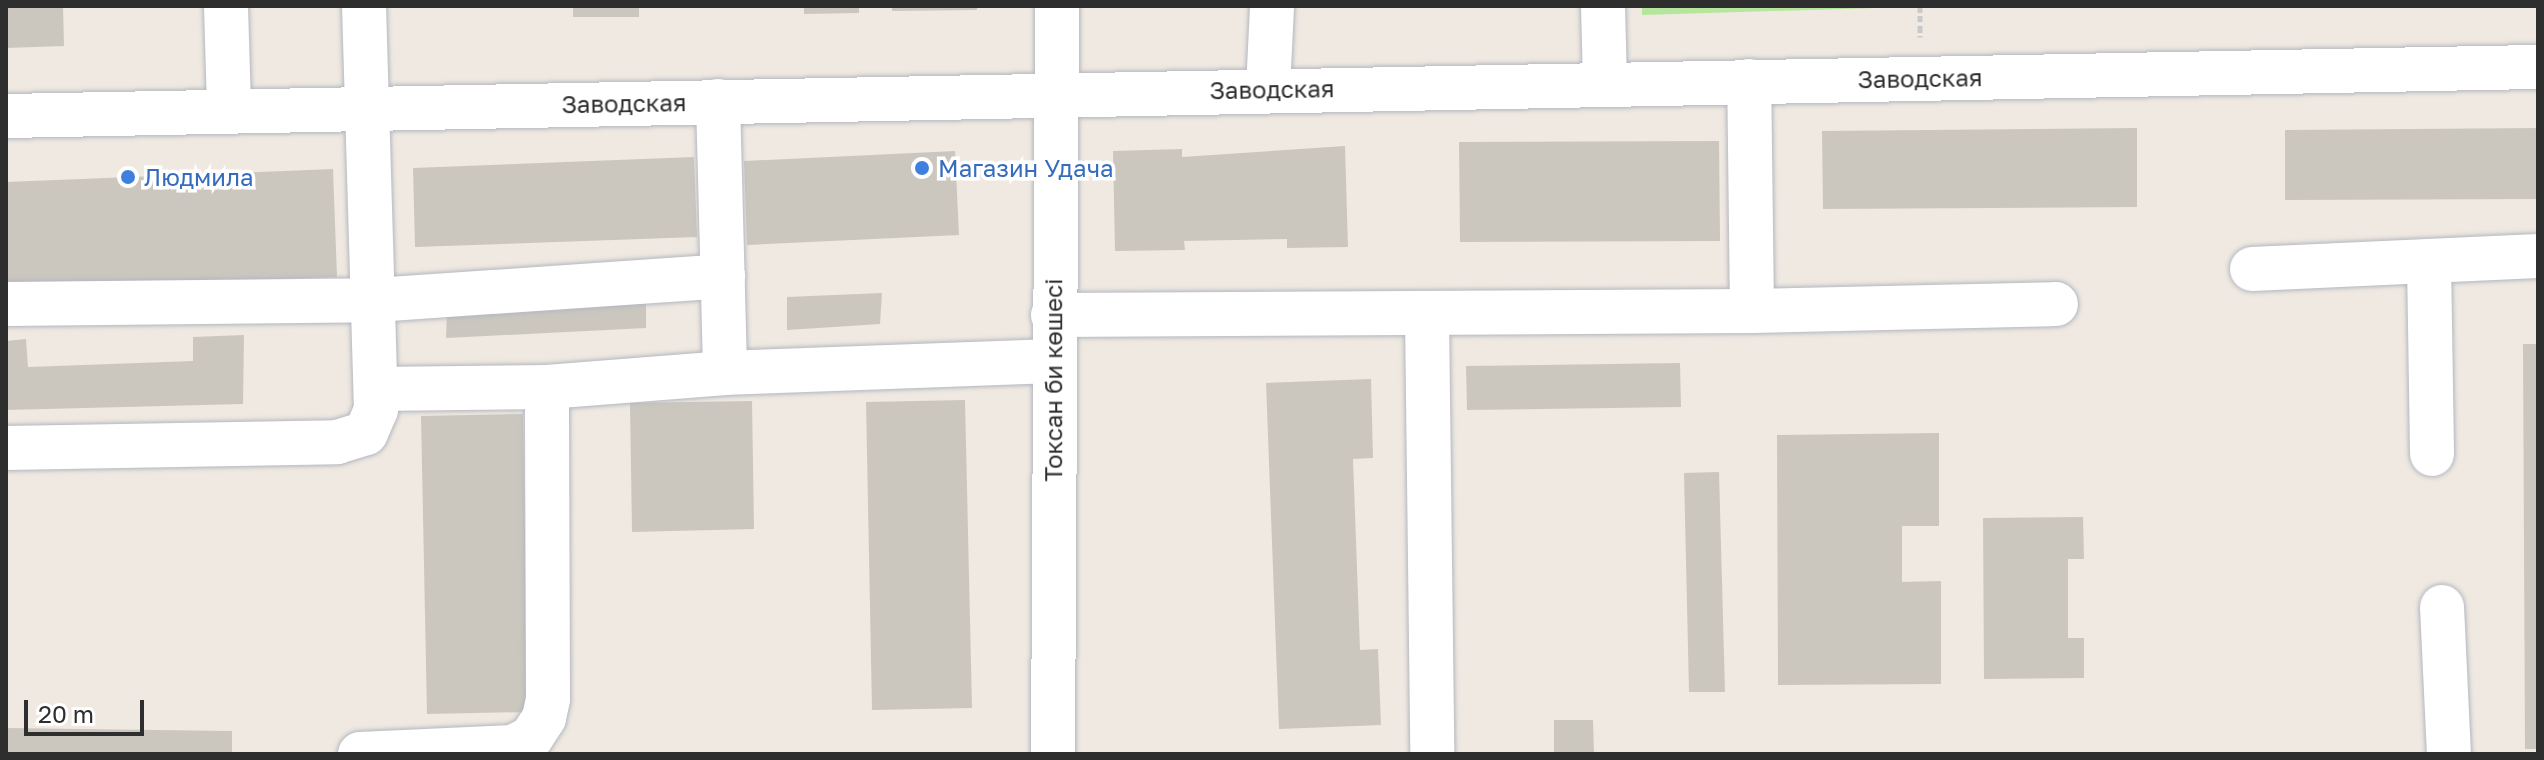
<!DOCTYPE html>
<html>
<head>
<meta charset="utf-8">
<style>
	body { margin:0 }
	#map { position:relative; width:2544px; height:760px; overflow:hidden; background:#efe9e1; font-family:"Golos Text",sans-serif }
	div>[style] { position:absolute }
	.green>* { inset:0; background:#b6e59e }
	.building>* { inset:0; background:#cbc7bf }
	.path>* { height:5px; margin-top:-2.5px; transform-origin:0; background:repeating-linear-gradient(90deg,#c9c9c9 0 6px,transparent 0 10px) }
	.roads { filter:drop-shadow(0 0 2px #b4b7c1) drop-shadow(0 0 2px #b4b7c1) }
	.minor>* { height:44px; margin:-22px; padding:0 22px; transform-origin:22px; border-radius:22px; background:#fff }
	.dots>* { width:22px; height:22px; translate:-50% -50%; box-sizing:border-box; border:4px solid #fff; border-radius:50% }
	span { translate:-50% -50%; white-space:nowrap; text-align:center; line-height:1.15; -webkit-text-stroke:7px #fff; paint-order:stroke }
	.street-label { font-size:24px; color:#2e2e2e }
	.shop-label { font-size:24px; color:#366cbe }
	.left { translate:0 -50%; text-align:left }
	.frame { position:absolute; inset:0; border:8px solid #2e2e2e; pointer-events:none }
	.scale { position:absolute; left:24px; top:700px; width:120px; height:36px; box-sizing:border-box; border:4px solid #2e2e2e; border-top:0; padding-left:10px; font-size:24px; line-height:28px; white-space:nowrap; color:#2e2e2e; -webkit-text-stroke:6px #fff; paint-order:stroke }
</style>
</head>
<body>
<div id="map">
	<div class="green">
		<div style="clip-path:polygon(1642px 6px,1941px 6px,1642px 15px)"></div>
	</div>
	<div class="building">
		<div style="clip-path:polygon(6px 6px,63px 6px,64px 46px,6px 48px)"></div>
		<div style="clip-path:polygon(573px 6px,639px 6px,639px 17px,573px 17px)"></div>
		<div style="clip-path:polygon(804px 6px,859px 6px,859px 13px,804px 14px)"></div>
		<div style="clip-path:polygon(892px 6px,977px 6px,977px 10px,892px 11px)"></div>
		<div style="clip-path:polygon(2137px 128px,2137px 207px,1823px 209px,1822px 131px)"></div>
		<div style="clip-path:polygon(2538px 128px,2538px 199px,2285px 200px,2285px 130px)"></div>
		<div style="clip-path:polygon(1719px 141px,1720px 241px,1460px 242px,1459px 142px)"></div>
		<div style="clip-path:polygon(1345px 146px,1348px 247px,1287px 248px,1287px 239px,1184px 241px,1185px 250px,1115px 251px,1113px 151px,1182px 149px,1182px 157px)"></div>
		<div style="clip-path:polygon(955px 151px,959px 235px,747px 245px,744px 161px)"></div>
		<div style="clip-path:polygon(694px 157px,697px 237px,415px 247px,413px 168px)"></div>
		<div style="clip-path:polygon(333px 169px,337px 277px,6px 289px,6px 182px)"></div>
		<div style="clip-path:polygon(882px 293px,880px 324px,787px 330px,787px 297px)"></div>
		<div style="clip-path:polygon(646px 298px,646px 328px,446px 338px,447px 309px)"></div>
		<div style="clip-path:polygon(244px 335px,243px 404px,6px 410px,6px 341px,26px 339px,28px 367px,193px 361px,193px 337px)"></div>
		<div style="clip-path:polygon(2523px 344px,2538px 344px,2538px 749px,2525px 749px)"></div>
		<div style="clip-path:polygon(1680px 363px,1681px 407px,1467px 410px,1466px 366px)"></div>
		<div style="clip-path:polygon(1371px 379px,1373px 458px,1353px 459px,1360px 650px,1378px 649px,1381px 725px,1279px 729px,1266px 383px)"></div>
		<div style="clip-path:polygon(965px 400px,972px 708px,872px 710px,866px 402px)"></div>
		<div style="clip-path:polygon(752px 401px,754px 529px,632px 532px,630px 403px)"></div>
		<div style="clip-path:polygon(523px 414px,528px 712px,427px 714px,421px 416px)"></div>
		<div style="clip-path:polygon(1939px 433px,1939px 526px,1902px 526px,1902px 582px,1941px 581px,1941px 684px,1778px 685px,1777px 435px)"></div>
		<div style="clip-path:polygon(1719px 472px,1725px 692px,1689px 692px,1684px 473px)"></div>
		<div style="clip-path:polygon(2083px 517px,2084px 559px,2068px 559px,2068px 638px,2084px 638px,2084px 678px,1984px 679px,1983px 518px)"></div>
		<div style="clip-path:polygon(1554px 720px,1593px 720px,1594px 754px,1554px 754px)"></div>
		<div style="clip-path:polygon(6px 728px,232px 731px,232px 754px,6px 754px)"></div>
	</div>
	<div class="path">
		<div style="left:1920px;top:6px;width:31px;rotate:90deg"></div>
	</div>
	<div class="roads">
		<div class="minor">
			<div style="left:226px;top:6px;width:104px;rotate:88.3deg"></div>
			<div style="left:1603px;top:6px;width:77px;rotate:88.5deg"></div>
			<div style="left:1268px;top:89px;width:83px;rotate:-87.2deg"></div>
			<div style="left:718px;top:101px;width:272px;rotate:88.5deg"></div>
			<div style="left:725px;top:373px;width:327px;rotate:-2.1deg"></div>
			<div style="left:6px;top:116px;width:2532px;rotate:-1.11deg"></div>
			<div style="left:2429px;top:261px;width:193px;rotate:89.1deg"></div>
			<div style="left:2252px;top:269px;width:286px;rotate:-2.6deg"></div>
			<div style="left:6px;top:304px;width:369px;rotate:-0.6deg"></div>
			<div style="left:375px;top:300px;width:349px;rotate:-3.9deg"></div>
			<div style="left:1752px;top:311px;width:304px;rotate:-1.3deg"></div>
			<div style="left:1053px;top:315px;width:699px;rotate:-0.33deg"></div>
			<div style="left:1752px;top:311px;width:230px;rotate:-90.7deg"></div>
			<div style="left:1427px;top:315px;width:439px;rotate:89.3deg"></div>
			<div style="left:376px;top:389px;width:171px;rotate:-0.7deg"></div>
			<div style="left:547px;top:387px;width:179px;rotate:-4.5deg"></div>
			<div style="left:6px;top:448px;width:331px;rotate:-1deg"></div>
			<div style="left:337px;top:442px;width:30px;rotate:-17deg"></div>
			<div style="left:366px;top:433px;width:25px;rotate:-67deg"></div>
			<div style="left:376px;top:410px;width:404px;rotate:-91.7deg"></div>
			<div style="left:2442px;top:607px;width:147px;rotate:87.3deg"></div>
			<div style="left:360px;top:754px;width:153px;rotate:-2.6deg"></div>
			<div style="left:513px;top:747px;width:20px;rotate:-27deg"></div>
			<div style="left:531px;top:738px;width:24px;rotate:-57deg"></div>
			<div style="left:544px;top:718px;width:19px;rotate:-78deg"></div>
			<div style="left:548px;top:699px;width:312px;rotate:-90.2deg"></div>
			<div style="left:1053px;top:754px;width:748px;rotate:-89.69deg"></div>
		</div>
	</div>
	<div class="dots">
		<div style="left:922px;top:168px;background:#3f7fe0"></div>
		<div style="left:128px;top:177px;background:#3f7fe0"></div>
	</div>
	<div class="street-label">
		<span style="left:1920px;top:78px;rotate:-1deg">Заводская</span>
		<span style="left:1272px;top:89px;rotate:-1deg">Заводская</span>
		<span style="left:624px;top:103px;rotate:-1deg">Заводская</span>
		<span style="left:1053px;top:380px;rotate:-90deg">Токсан би көшесі</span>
	</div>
	<div class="shop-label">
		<span class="left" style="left:938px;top:168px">Магазин Удача</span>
		<span class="left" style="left:144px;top:177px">Людмила</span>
	</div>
	<div class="frame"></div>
	<div class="scale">20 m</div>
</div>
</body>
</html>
